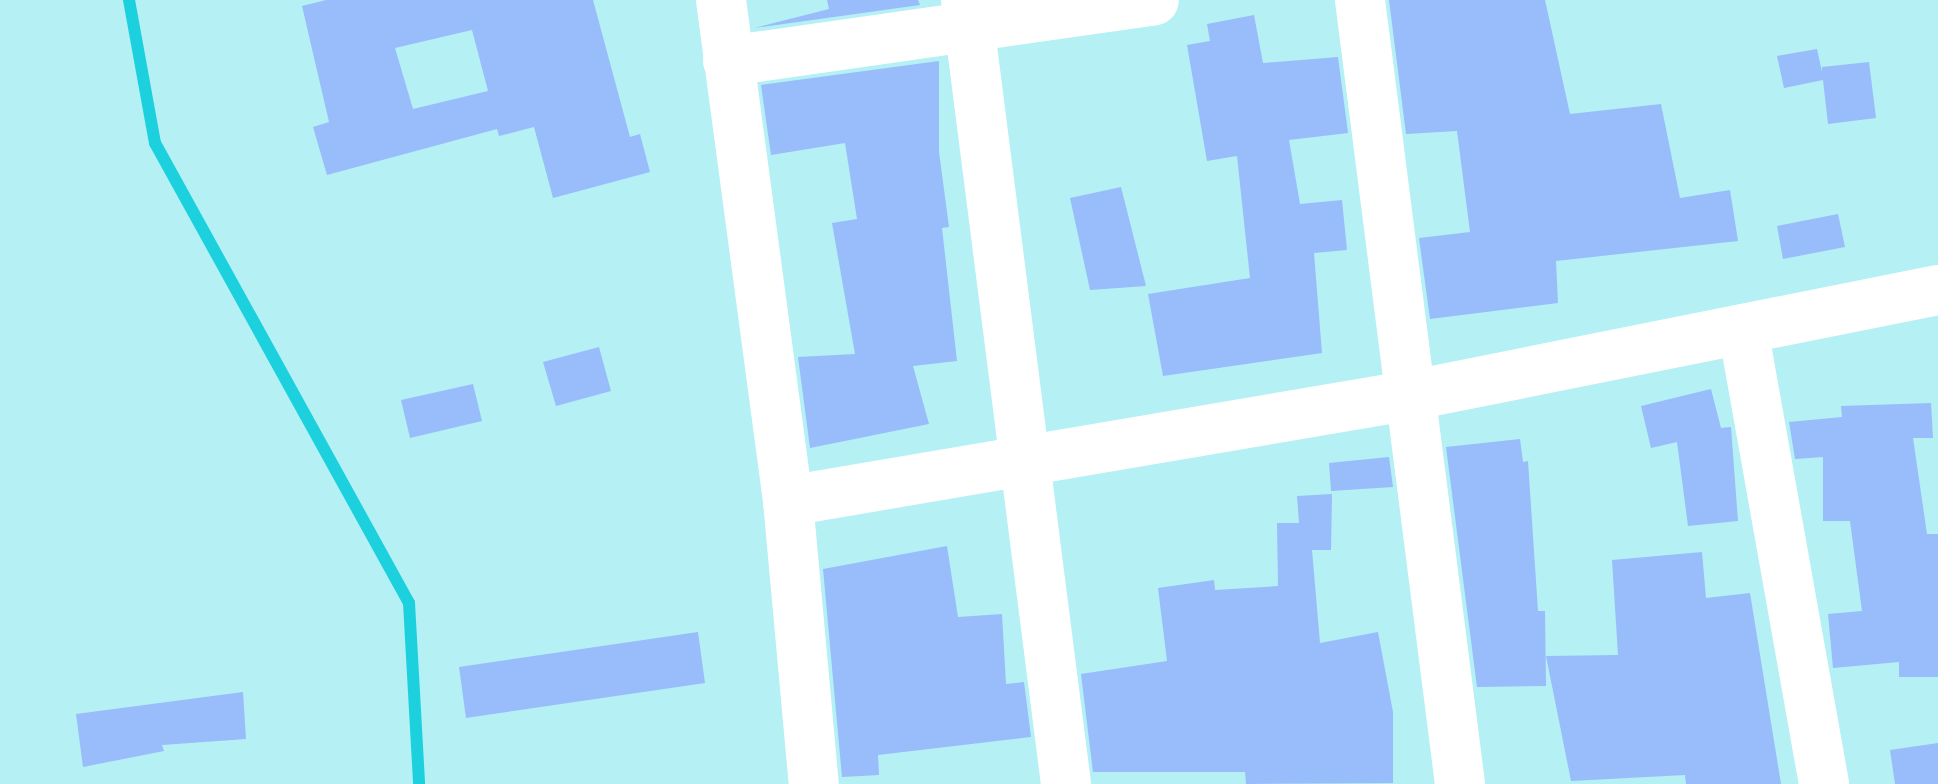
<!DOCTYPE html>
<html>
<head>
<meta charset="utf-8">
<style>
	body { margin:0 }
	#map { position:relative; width:1938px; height:784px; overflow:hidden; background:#b4f0f4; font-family:"Source Sans 3",sans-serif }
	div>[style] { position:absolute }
	.stream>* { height:12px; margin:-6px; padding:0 6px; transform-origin:6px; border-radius:6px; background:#1cd1dd }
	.building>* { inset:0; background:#99bcfb }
	.minor>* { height:50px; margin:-25px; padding:0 25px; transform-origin:25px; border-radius:25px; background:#fff }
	span { translate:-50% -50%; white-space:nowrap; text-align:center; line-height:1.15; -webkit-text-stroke:8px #ccfbfe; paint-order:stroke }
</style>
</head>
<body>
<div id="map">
	<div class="stream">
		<div style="left:129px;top:0;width:145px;rotate:79.7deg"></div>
		<div style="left:155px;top:143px;width:525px;rotate:61.09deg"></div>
		<div style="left:409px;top:603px;width:181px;rotate:86.8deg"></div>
	</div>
	<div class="building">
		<div style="clip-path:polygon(evenodd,326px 0,593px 0,630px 137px,640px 134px,650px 172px,553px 198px,534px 127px,499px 136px,497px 129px,327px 175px,313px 127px,329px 122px,302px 6px,326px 0,472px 30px,488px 91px,413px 109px,395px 48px,472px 30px)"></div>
		<div style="clip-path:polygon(827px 0,918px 0,920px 5px,754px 28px,829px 9px)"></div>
		<div style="clip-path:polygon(1389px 0,1545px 0,1570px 114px,1661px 104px,1680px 198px,1730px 190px,1738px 241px,1556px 261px,1558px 303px,1430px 319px,1419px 238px,1470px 232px,1457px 131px,1406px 134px)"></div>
		<div style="clip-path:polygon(1254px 15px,1263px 63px,1338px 57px,1348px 133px,1289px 140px,1300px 204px,1342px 200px,1347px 250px,1314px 253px,1322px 353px,1163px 376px,1148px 294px,1250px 278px,1237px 156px,1207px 161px,1187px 45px,1210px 41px,1207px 24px)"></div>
		<div style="clip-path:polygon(1817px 49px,1822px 72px,1822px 67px,1869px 62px,1876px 118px,1828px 124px,1823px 80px,1784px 88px,1777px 56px)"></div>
		<div style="clip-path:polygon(939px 61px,939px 152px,949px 227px,942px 228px,957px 361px,913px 366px,929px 424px,810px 448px,798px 357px,855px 354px,832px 223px,857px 219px,845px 143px,771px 155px,761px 85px)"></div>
		<div style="clip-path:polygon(1121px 187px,1146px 286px,1090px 290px,1070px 198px)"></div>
		<div style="clip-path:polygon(1838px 214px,1845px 247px,1783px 259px,1777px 226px)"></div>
		<div style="clip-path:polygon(599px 347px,611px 391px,556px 406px,543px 362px)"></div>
		<div style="clip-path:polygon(473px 384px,482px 421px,410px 438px,401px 400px)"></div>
		<div style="clip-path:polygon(1711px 389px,1721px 428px,1731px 427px,1738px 521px,1688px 526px,1677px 442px,1651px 448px,1641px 406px)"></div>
		<div style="clip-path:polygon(1931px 403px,1933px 438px,1913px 438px,1927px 534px,1938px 534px,1938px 677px,1899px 677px,1899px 662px,1833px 668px,1828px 614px,1862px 611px,1850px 521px,1823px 521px,1823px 457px,1795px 459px,1789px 422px,1842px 417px,1841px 406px)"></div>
		<div style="clip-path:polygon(1520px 439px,1523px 462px,1528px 461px,1538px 611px,1545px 611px,1546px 686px,1477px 687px,1446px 447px)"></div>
		<div style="clip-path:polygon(1389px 457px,1393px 487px,1331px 491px,1329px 463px)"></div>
		<div style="clip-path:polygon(1332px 494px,1331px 550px,1312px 550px,1320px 643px,1378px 632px,1393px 712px,1393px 783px,1246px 784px,1245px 772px,1093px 772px,1081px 674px,1167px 661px,1158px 588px,1214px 580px,1215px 590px,1278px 586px,1277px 523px,1299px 523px,1297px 496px)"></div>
		<div style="clip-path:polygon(947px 546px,958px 617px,1002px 614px,1006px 684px,1024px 682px,1031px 737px,878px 755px,879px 775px,842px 777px,823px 569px)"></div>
		<div style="clip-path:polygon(1702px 552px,1706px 598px,1750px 593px,1781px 784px,1686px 784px,1685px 775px,1571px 781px,1546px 656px,1618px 655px,1612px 560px)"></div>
		<div style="clip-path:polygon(698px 632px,705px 683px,466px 718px,459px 667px)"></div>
		<div style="clip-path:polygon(243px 692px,246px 739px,162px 745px,164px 751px,83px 767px,76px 714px)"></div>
		<div style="clip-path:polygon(1938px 743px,1938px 784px,1895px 784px,1890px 750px)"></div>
	</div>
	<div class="minor">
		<div style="left:721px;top:0;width:505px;rotate:82.38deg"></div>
		<div style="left:788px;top:501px;width:284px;rotate:84.8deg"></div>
		<div style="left:966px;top:0;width:790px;rotate:82.73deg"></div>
		<div style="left:1360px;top:0;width:790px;rotate:82.73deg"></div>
		<div style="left:728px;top:61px;width:430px;rotate:-8.1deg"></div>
		<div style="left:1743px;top:329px;width:462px;rotate:79.9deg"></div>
		<div style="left:788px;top:501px;width:634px;rotate:-9.63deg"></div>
		<div style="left:1413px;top:395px;width:535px;rotate:-11.31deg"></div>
	</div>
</div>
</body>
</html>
